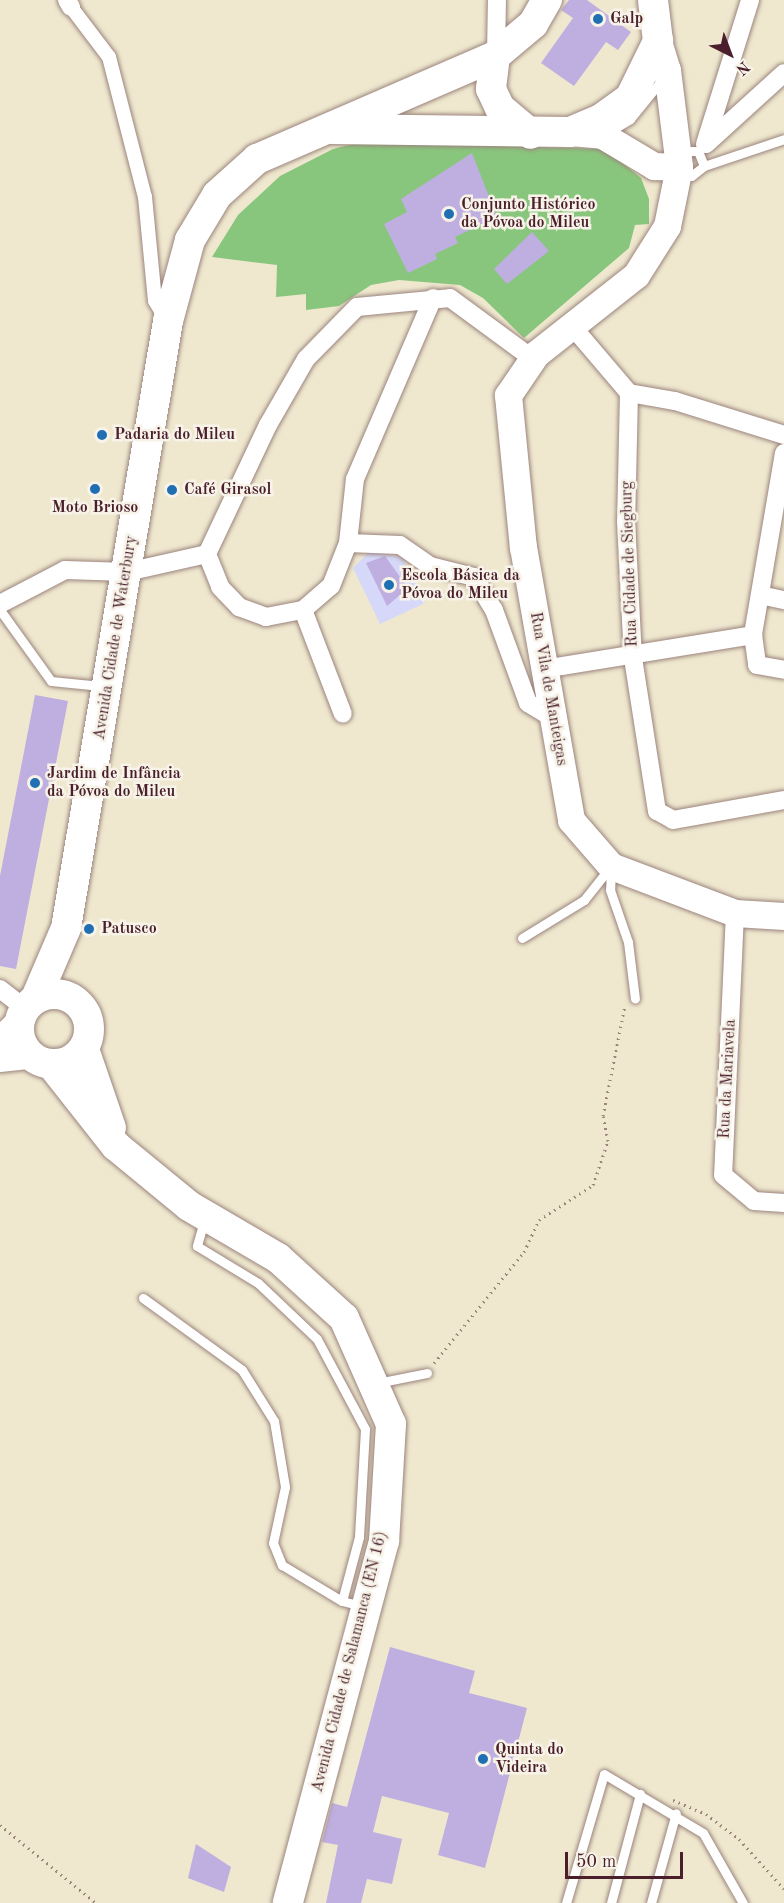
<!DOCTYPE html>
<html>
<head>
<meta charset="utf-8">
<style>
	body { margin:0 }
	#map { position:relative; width:784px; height:1903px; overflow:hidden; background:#efe8cf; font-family:"Old Standard TT",serif }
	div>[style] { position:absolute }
	.built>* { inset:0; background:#d5d8f9 }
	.green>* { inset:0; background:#89c67d }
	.building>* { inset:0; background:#bfaee0 }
	.path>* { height:3px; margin-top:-1.5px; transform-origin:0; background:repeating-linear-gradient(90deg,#9c847d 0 1.5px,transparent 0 6px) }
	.roads { filter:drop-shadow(0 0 2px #9c847d) drop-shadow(0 0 2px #9c847d) }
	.service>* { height:9px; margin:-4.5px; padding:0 4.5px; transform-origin:4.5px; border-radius:4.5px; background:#fff }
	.pedestrian>* { height:14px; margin:-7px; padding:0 7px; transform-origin:7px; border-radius:7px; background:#fff }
	.minor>* { height:18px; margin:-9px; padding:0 9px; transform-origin:9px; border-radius:9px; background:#fff }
	.tertiary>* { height:24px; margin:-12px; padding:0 12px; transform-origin:12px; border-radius:12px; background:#fff }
	.secondary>* { height:27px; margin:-13.5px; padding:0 13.5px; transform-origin:13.5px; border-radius:13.5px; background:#fff }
	.primary>* { height:30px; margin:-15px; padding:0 15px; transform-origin:15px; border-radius:15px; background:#fff }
	.primary>.ring { margin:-15px; padding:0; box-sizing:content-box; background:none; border:30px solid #fff; border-radius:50% }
	.dots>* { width:16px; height:16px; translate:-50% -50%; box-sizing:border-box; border:3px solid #f7f3e8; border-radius:50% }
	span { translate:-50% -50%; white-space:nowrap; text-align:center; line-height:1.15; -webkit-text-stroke:5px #f7f3e8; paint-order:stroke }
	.poi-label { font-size:16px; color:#4a1f2b; font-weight:700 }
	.left { translate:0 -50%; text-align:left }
	.street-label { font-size:16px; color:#4a1f2b }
	.north { position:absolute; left:700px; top:24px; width:60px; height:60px; -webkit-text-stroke:4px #f7f3e8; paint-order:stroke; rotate:138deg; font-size:16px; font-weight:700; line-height:24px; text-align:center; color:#4a1f2b }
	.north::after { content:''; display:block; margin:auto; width:21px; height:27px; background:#4a1f2b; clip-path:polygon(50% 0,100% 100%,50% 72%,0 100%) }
	.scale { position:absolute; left:565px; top:1852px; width:118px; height:27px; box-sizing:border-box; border:3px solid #4a1f2b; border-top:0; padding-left:8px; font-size:18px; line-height:21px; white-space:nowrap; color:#4a1f2b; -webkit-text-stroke:4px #f7f3e8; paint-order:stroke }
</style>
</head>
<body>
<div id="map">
	<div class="built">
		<div style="clip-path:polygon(370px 551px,402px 557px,425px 603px,380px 624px,353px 568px)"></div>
	</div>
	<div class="green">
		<div style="clip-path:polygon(361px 142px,605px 149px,641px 178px,649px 199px,649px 224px,635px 225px,629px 248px,524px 338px,483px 298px,460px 285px,399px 280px,371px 285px,339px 306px,306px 310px,306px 294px,276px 297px,277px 265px,212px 257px,238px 215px,280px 176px,333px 149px)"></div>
	</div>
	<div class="building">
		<div style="clip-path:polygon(569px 0,587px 0,631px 32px,618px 50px,606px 42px,574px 86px,541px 63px,573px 18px,561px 10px)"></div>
		<div style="clip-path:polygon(472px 153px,497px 217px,455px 237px,458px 243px,435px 254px,437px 259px,408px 273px,384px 224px,407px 212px,401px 199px)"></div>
		<div style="clip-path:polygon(532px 232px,549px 251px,507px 284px,494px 269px)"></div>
		<div style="clip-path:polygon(385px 556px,408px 588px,387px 606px,366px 563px)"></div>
		<div style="clip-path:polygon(35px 695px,68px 701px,16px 969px,0 966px,0 876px)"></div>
		<div style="clip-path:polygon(390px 1647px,475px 1671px,469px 1693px,527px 1708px,485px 1868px,438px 1855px,449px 1813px,382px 1796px,373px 1832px,402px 1839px,392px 1884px,367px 1879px,361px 1903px,326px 1903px,338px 1845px,322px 1842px,332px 1803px,347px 1807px)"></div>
		<div style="clip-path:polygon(196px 1844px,231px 1867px,224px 1892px,188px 1878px)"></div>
	</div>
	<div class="path">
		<div style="left:434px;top:1363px;width:143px;rotate:-51deg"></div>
		<div style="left:524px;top:1252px;width:35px;rotate:-65deg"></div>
		<div style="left:539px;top:1220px;width:64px;rotate:-32.9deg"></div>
		<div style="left:593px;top:1185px;width:46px;rotate:-71.2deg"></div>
		<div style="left:608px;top:1141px;width:25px;rotate:-101deg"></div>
		<div style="left:603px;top:1116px;width:113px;rotate:-78.8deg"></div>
		<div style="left:673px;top:1800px;width:36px;rotate:23deg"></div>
		<div style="left:706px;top:1814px;width:41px;rotate:37.1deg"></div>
		<div style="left:739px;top:1839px;width:67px;rotate:48deg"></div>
		<div style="left:0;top:1825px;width:124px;rotate:39.1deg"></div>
	</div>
	<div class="roads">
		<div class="service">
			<div style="left:607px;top:133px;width:27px;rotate:-31deg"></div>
			<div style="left:630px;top:119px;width:49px;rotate:-50.8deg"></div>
			<div style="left:685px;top:151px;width:13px"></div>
			<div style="left:698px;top:151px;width:16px;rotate:68deg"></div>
			<div style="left:704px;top:166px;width:16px;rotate:142deg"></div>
			<div style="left:691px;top:176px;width:15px;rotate:-143deg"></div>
			<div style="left:679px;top:167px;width:17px;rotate:-69deg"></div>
			<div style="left:704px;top:166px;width:84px;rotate:-18.6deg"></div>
			<div style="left:0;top:610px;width:87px;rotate:54.3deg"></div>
			<div style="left:51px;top:681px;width:50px;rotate:5.7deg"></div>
			<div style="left:522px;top:938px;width:73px;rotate:-31.5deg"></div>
			<div style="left:584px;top:900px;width:43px;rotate:-51.5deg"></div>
			<div style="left:611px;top:866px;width:24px;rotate:92deg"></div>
			<div style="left:610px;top:890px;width:55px;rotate:70.9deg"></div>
			<div style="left:628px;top:942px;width:57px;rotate:83deg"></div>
			<div style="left:204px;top:1221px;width:26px;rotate:106deg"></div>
			<div style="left:197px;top:1246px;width:71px;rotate:31.2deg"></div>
			<div style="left:258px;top:1283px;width:81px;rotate:43.5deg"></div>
			<div style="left:317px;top:1339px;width:102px;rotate:61.9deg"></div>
			<div style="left:365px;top:1429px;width:108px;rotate:93.2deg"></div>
			<div style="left:359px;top:1537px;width:66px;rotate:104.9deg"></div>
			<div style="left:342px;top:1601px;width:21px;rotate:14deg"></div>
			<div style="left:143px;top:1298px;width:122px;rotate:36deg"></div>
			<div style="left:242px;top:1370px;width:60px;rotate:57.9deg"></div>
			<div style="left:274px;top:1421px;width:67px;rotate:80.5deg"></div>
			<div style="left:285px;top:1487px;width:57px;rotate:102.1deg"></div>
			<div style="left:273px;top:1543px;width:24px;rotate:68deg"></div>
			<div style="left:282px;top:1565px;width:70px;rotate:31deg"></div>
			<div style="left:377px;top:1383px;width:51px;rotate:-11.3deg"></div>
			<div style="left:566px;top:1903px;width:134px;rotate:-73.6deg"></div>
			<div style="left:604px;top:1774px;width:115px;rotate:30.8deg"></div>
			<div style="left:703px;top:1833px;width:81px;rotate:60.3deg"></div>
			<div style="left:611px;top:1903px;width:113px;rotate:-75.1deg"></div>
			<div style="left:651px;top:1903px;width:93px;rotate:-74.5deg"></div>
		</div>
		<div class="pedestrian">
			<div style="left:71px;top:7px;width:63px;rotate:52.8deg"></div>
			<div style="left:109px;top:57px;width:145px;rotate:75.6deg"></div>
			<div style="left:145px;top:197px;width:104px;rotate:84.5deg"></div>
			<div style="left:155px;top:301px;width:21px;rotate:59deg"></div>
		</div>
		<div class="minor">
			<div style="left:67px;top:0;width:8px;rotate:60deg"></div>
			<div style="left:496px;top:55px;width:55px;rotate:-89deg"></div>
			<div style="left:705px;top:144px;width:151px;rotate:-72.6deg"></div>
			<div style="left:706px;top:144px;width:105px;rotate:-42.3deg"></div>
			<div style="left:572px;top:326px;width:88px;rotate:49.6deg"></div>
			<div style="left:629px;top:393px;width:128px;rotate:91.3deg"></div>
			<div style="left:626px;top:521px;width:137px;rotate:87.1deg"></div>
			<div style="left:633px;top:658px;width:155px;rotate:81.1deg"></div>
			<div style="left:657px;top:811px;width:18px;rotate:29deg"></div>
			<div style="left:673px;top:820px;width:113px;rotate:-10.2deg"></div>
			<div style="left:629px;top:393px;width:47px;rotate:9.9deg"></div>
			<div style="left:675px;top:401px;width:114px;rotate:17.3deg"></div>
			<div style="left:784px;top:453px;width:185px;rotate:99.7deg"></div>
			<div style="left:753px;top:635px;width:30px;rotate:82deg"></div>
			<div style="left:757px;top:665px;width:27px;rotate:10deg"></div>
			<div style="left:348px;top:543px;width:52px;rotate:2.2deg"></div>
			<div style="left:400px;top:545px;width:37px;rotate:35deg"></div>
			<div style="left:430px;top:566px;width:45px;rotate:14deg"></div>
			<div style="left:474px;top:577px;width:39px;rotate:59deg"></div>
			<div style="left:494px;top:610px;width:99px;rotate:69.9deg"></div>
			<div style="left:528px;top:703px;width:29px;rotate:31deg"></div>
			<div style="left:207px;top:554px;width:35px;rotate:68deg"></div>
			<div style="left:220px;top:587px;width:28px;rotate:46deg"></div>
			<div style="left:239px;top:607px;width:29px;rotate:20deg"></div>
			<div style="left:266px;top:617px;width:38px;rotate:-11deg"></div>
			<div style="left:303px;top:610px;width:37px;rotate:-41deg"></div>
			<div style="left:331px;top:586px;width:46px;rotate:-68.4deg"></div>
			<div style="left:348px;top:543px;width:64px;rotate:-83.8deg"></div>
			<div style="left:355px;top:479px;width:197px;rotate:-66.7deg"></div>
			<div style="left:760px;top:595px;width:25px;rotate:12deg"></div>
			<div style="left:0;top:604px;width:73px;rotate:-27.6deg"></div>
			<div style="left:65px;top:570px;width:62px;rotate:1.8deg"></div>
			<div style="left:127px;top:572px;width:82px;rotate:-12.7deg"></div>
			<div style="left:207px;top:554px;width:143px;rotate:-64.7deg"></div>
			<div style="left:268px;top:425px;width:76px;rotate:-60.1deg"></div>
			<div style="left:306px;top:359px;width:73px;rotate:-45.6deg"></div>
			<div style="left:357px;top:307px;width:93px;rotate:-5.5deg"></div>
			<div style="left:450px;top:298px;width:103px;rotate:36.3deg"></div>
			<div style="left:303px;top:610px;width:111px;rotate:69deg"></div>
			<div style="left:544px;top:669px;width:212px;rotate:-9.2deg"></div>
			<div style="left:735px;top:913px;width:262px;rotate:92.6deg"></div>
			<div style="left:723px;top:1175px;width:40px;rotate:40deg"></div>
			<div style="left:754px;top:1201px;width:30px;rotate:4deg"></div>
			<div style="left:0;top:989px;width:34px;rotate:38deg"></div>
		</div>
		<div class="tertiary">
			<div style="left:0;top:1039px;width:28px;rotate:-45deg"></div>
			<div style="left:0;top:1060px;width:30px;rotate:-6deg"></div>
		</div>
		<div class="secondary">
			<div style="left:658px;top:41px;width:30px;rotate:73deg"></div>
			<div style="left:667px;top:70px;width:98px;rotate:82.9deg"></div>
			<div style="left:679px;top:167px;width:60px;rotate:101.5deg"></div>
			<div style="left:667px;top:226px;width:58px;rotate:122.3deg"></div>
			<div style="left:636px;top:275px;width:127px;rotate:141.7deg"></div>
			<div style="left:536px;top:354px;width:50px;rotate:124.3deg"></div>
			<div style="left:508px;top:395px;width:153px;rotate:84.4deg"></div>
			<div style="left:523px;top:547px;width:277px;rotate:80deg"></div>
			<div style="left:571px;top:820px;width:61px;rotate:49deg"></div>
			<div style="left:611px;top:866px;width:133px;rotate:20.8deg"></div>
			<div style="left:735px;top:913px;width:49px;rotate:3.5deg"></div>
			<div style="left:570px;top:132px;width:32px;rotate:5deg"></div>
			<div style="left:602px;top:135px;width:61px;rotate:30.8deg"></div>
			<div style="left:654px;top:166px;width:25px;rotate:2deg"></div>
		</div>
		<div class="primary">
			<div style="left:495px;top:56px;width:33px;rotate:97deg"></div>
			<div style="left:491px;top:89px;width:21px;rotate:65deg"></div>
			<div style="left:500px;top:108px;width:40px;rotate:40deg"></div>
			<div style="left:333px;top:129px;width:237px;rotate:0.7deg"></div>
			<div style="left:570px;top:132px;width:34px;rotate:-23deg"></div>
			<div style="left:601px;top:119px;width:36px;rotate:-36deg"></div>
			<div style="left:630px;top:98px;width:64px;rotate:-63.8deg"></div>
			<div style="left:658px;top:41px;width:41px;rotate:-97deg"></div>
			<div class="ring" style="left:19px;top:994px;width:40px;height:40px"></div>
			<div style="left:36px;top:998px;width:76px;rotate:-66.8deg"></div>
			<div style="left:66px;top:928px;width:616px;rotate:-80.46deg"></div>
			<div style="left:168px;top:321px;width:84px;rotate:-74.8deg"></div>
			<div style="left:190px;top:240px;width:52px;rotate:-59deg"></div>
			<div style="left:217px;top:195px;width:54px;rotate:-42deg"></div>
			<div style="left:257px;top:159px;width:259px;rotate:-23.4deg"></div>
			<div style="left:495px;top:56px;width:50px;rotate:-40.1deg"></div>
			<div style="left:533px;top:24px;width:28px;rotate:-60deg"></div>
			<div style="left:84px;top:1049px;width:83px;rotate:71.1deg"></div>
			<div style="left:52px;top:1065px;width:103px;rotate:51.7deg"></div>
			<div style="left:116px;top:1146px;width:94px;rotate:39.4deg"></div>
			<div style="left:189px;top:1206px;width:103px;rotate:30.3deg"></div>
			<div style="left:278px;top:1258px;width:89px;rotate:42.3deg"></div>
			<div style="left:344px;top:1318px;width:116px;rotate:66.1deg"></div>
			<div style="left:391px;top:1424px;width:117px;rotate:93.4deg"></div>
			<div style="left:384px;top:1541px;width:375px;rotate:104.9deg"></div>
		</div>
	</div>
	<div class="dots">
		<div style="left:598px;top:19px;background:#1f6fb2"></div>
		<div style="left:449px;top:214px;background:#1f6fb2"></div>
		<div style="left:102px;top:435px;background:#1f6fb2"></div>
		<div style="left:95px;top:489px;background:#1f6fb2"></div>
		<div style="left:172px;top:490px;background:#1f6fb2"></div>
		<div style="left:389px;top:585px;background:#1f6fb2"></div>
		<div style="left:35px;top:783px;background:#1f6fb2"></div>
		<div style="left:89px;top:929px;background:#1f6fb2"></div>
		<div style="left:483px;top:1759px;background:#1f6fb2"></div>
	</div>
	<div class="poi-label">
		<span class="left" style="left:610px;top:19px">Galp</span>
		<span class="left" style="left:461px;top:214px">Conjunto Histórico<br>da Póvoa do Mileu</span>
		<span class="left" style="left:114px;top:435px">Padaria do Mileu</span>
		<span class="left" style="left:184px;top:490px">Café Girasol</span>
		<span style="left:95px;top:508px">Moto Brioso</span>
		<span class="left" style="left:401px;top:585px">Escola Básica da<br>Póvoa do Mileu</span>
		<span class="left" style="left:47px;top:783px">Jardim de Infância<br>da Póvoa do Mileu</span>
		<span class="left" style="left:101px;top:929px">Patusco</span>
		<span class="left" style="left:495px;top:1759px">Quinta do<br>Videira</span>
	</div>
	<div class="street-label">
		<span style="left:630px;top:564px;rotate:-92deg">Rua Cidade de Siegburg</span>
		<span style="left:116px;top:638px;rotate:-81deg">Avenida Cidade de Waterbury</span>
		<span style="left:548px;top:689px;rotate:80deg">Rua Vila de Manteigas</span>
		<span style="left:728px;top:1079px;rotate:-87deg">Rua da Mariavela</span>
		<span style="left:350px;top:1662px;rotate:-76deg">Avenida Cidade de Salamanca (EN 16)</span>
	</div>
	<div class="north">N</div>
	<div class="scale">50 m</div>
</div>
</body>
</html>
